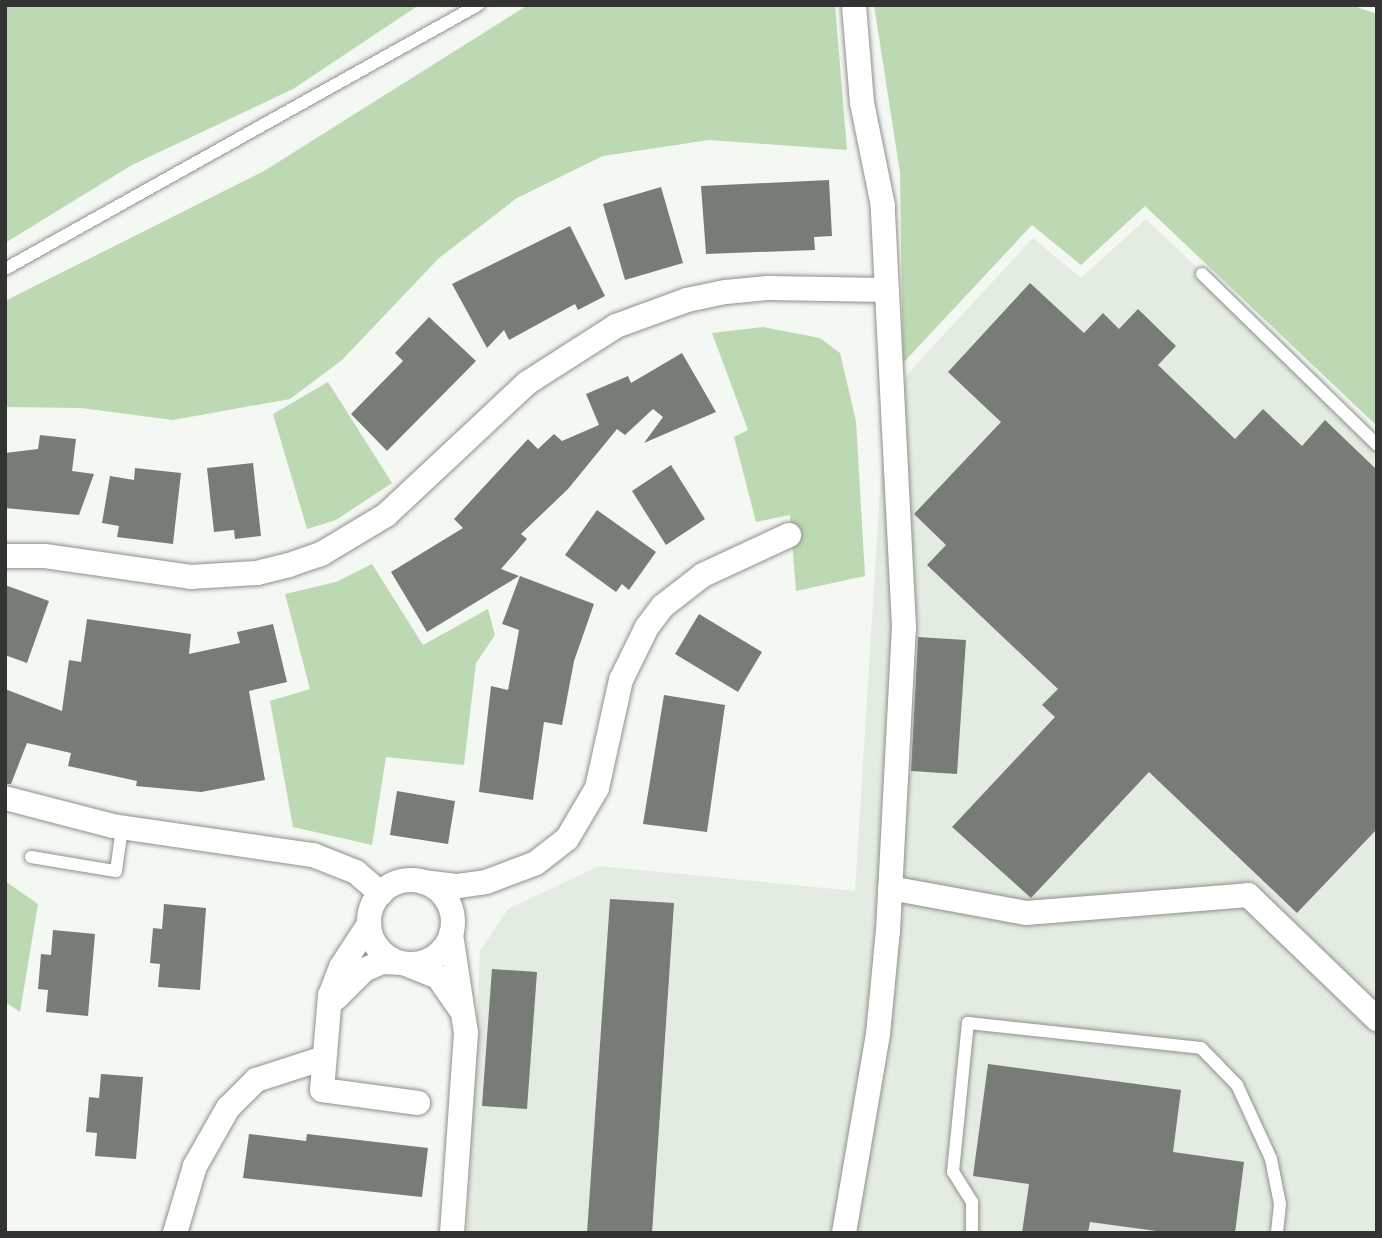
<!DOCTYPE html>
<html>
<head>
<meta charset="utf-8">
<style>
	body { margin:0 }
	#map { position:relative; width:1382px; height:1238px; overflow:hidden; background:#f4f8f2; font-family:"Playfair Display",serif }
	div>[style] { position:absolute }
	.built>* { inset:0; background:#e3ece0 }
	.green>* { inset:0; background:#bdd9b3 }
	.building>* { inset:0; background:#787c77 }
	.roads { filter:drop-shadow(0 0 2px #8e918c) drop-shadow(0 0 2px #8e918c) }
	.lane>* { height:12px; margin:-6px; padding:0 6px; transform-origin:6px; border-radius:6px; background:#fff }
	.street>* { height:24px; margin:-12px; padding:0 12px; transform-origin:12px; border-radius:12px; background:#fff }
	.street>.ring { margin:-12px; padding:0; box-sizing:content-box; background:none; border:24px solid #fff; border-radius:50% }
	span { translate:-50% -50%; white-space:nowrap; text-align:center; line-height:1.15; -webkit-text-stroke:7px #f4f8f2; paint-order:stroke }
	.frame { position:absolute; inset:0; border:7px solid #333432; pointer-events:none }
</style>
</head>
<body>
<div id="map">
	<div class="built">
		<div style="clip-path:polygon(1146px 219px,1377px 440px,1377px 1233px,467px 1233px,480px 951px,508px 909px,599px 866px,855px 891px,885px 409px,911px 370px,1033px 238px,1081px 278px)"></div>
	</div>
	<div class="green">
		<div style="clip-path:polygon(5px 5px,419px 5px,293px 89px,132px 165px,5px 243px)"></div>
		<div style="clip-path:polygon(528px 5px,835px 5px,847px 150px,709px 140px,603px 156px,517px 198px,439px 258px,342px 360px,290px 399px,173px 420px,81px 408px,5px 407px,5px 301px,264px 171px)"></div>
		<div style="clip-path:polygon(874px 5px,1351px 5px,1377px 14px,1377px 426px,1145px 206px,1081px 265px,1032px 225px,903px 363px,900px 173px)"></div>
		<div style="clip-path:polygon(763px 327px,820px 338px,840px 353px,856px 421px,865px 576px,796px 591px,790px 515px,756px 522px,734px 437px,748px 430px,712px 333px)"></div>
		<div style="clip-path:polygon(328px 382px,392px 483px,336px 520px,307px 529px,273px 414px)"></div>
		<div style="clip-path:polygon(372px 564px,423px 645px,488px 609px,495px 635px,476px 663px,464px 765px,386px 757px,372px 845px,293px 827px,270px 701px,310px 689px,285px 594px,336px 582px)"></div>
		<div style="clip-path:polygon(5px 881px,38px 904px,20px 1012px,5px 1002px)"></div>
	</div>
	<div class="building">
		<div style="clip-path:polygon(829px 180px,832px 236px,814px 237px,815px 250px,706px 254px,701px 186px)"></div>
		<div style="clip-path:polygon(661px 187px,683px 263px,625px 280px,603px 204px)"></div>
		<div style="clip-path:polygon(570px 226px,605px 296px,578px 310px,575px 304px,509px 340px,504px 330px,487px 348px,452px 284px)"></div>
		<div style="clip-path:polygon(1030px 283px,1084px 333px,1103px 313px,1119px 329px,1138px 309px,1176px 346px,1158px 365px,1235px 439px,1263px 409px,1302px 446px,1325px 420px,1377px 470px,1377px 829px,1297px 913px,1149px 772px,1031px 898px,952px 827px,1055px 717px,1042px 705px,1058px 689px,927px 565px,946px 545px,914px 514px,1001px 422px,948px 372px)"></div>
		<div style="clip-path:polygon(429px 317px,476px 361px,387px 451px,351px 414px,403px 361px,395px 353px)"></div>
		<div style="clip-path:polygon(682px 353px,716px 412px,644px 443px,663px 417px,653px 409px,625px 435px,617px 429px,568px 489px,521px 534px,527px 539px,501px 569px,519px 576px,427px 632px,391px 572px,463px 528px,454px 519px,528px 439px,538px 449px,554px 434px,562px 441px,599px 425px,586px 394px,628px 376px,631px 383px)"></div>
		<div style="clip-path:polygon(40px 435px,76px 439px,72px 471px,94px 474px,79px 515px,5px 508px,5px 453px,38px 449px)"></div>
		<div style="clip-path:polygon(253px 463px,261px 536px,235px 539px,234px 530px,214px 532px,207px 468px)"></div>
		<div style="clip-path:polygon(671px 465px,705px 519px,666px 545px,632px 491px)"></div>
		<div style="clip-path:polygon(135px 468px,181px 473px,173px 544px,117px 537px,119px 526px,102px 523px,110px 476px,134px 480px)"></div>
		<div style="clip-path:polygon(597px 510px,656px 552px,629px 590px,622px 584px,616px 592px,565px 555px)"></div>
		<div style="clip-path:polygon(520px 576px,594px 604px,574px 661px,562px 725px,544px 722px,533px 800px,479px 792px,491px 686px,508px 690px,519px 630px,502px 624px)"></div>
		<div style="clip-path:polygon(5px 585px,49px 601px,27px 663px,5px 655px)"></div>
		<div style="clip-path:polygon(699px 614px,762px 652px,738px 692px,675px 654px)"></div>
		<div style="clip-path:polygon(87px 619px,191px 634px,189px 654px,240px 643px,237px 632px,273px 624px,287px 682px,249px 691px,265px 780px,201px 792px,136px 786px,137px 781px,68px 766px,71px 753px,27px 743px,11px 784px,5px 784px,5px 689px,62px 711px,69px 660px,81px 662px)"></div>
		<div style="clip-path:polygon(918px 637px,966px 640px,957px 774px,911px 771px)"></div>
		<div style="clip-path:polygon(664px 695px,725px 705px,707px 832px,643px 824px)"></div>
		<div style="clip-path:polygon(397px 791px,455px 801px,448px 844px,390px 835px)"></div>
		<div style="clip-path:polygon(610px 899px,674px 903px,652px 1233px,587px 1233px)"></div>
		<div style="clip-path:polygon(164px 904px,206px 908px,200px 990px,158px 987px,160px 964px,150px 963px,153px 928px,162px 929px)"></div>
		<div style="clip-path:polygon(53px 930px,95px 934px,88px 1016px,46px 1012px,48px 990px,38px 989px,41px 954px,51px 955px)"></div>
		<div style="clip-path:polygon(492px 969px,537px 972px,527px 1109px,482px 1106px)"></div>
		<div style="clip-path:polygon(988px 1064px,1181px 1090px,1173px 1152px,1244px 1162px,1235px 1233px,1171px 1233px,1090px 1222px,1088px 1233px,1022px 1233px,1029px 1184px,973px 1176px)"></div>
		<div style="clip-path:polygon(101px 1074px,143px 1077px,136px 1159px,95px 1156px,97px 1133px,86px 1132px,89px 1097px,99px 1098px)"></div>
		<div style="clip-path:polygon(249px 1134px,306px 1141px,307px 1134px,428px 1148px,422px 1197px,243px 1178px)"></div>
	</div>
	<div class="roads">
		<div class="lane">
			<div style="left:5px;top:269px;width:542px;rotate:-29.17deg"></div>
			<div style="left:1202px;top:274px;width:245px;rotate:44.3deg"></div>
			<div style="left:31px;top:857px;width:86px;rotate:9.4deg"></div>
			<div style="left:116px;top:871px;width:43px;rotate:-82.1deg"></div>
			<div style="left:972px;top:1233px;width:31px;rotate:-90deg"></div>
			<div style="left:972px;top:1202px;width:36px;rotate:-122deg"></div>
			<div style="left:953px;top:1172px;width:150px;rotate:-84.3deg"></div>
			<div style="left:968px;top:1023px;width:234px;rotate:6.1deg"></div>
			<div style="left:1201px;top:1048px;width:52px;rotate:45.8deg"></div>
			<div style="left:1237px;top:1085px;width:81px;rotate:65.3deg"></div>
			<div style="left:1271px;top:1159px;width:46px;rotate:78.7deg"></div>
			<div style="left:1280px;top:1204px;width:29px;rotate:96deg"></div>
		</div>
		<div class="street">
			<div style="left:5px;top:556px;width:40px"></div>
			<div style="left:45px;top:556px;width:147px;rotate:8.2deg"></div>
			<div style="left:190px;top:577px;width:67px;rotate:-3.4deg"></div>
			<div style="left:257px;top:573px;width:33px;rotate:-14deg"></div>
			<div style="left:289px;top:565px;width:34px;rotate:-19deg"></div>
			<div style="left:321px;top:554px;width:76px;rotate:-31deg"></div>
			<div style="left:386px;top:515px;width:193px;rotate:-43.1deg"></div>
			<div style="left:527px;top:383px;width:106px;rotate:-32.6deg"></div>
			<div style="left:616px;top:326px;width:76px;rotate:-20.1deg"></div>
			<div style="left:687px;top:300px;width:40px;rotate:-12deg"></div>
			<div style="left:726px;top:292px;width:41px;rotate:-5.6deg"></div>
			<div style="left:767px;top:288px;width:120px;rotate:1deg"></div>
			<div style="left:5px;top:798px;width:112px;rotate:14.5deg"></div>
			<div style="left:113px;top:826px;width:202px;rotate:8.3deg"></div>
			<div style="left:313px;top:855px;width:46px;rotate:21.6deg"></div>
			<div style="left:356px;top:872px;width:33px;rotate:41deg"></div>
			<div class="ring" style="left:369px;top:880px;width:60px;height:60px"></div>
			<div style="left:423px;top:882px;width:35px;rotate:7deg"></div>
			<div style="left:458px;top:886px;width:28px;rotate:-8deg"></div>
			<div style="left:486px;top:882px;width:53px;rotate:-20.8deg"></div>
			<div style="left:536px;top:863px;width:39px;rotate:-38deg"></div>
			<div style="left:567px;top:839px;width:59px;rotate:-59.5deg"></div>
			<div style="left:597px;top:788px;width:111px;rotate:-77.5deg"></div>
			<div style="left:621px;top:680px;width:59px;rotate:-63.9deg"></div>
			<div style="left:647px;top:627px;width:26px;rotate:-53deg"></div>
			<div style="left:663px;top:606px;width:51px;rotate:-37.8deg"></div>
			<div style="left:703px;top:575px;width:95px;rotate:-24.9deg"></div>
			<div style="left:890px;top:888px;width:138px;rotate:10.4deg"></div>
			<div style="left:1026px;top:913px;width:223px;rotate:-4.6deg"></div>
			<div style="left:1248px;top:895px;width:179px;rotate:43.9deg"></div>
			<div style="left:369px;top:924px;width:51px;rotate:123.1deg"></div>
			<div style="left:341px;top:967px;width:30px;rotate:111deg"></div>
			<div style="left:330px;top:995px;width:95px;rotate:94.8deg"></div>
			<div style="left:322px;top:1090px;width:97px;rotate:7.7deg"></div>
			<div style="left:451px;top:934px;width:100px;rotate:81.4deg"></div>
			<div style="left:466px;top:1033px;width:200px;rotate:94deg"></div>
			<div style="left:406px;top:964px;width:35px;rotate:22deg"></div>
			<div style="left:438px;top:977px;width:40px;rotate:55.1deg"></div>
			<div style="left:336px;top:998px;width:40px;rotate:-45deg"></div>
			<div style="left:364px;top:970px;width:20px;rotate:-24deg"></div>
			<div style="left:382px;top:962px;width:17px;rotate:3deg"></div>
			<div style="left:175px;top:1233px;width:70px;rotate:-73.4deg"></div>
			<div style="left:195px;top:1166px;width:67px;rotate:-60.4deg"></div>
			<div style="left:228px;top:1108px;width:40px;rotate:-45deg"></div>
			<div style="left:256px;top:1080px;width:71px;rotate:-17.9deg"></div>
			<div style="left:844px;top:1233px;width:202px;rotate:-80.3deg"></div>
			<div style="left:878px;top:1034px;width:103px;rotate:-84.5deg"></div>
			<div style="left:888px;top:931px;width:304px;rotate:-87deg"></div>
			<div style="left:904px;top:627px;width:422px;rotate:-92.9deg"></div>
			<div style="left:883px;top:206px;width:105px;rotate:-101.5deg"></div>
			<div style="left:862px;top:103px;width:98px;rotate:-94.7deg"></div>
		</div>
	</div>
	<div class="frame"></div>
</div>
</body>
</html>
